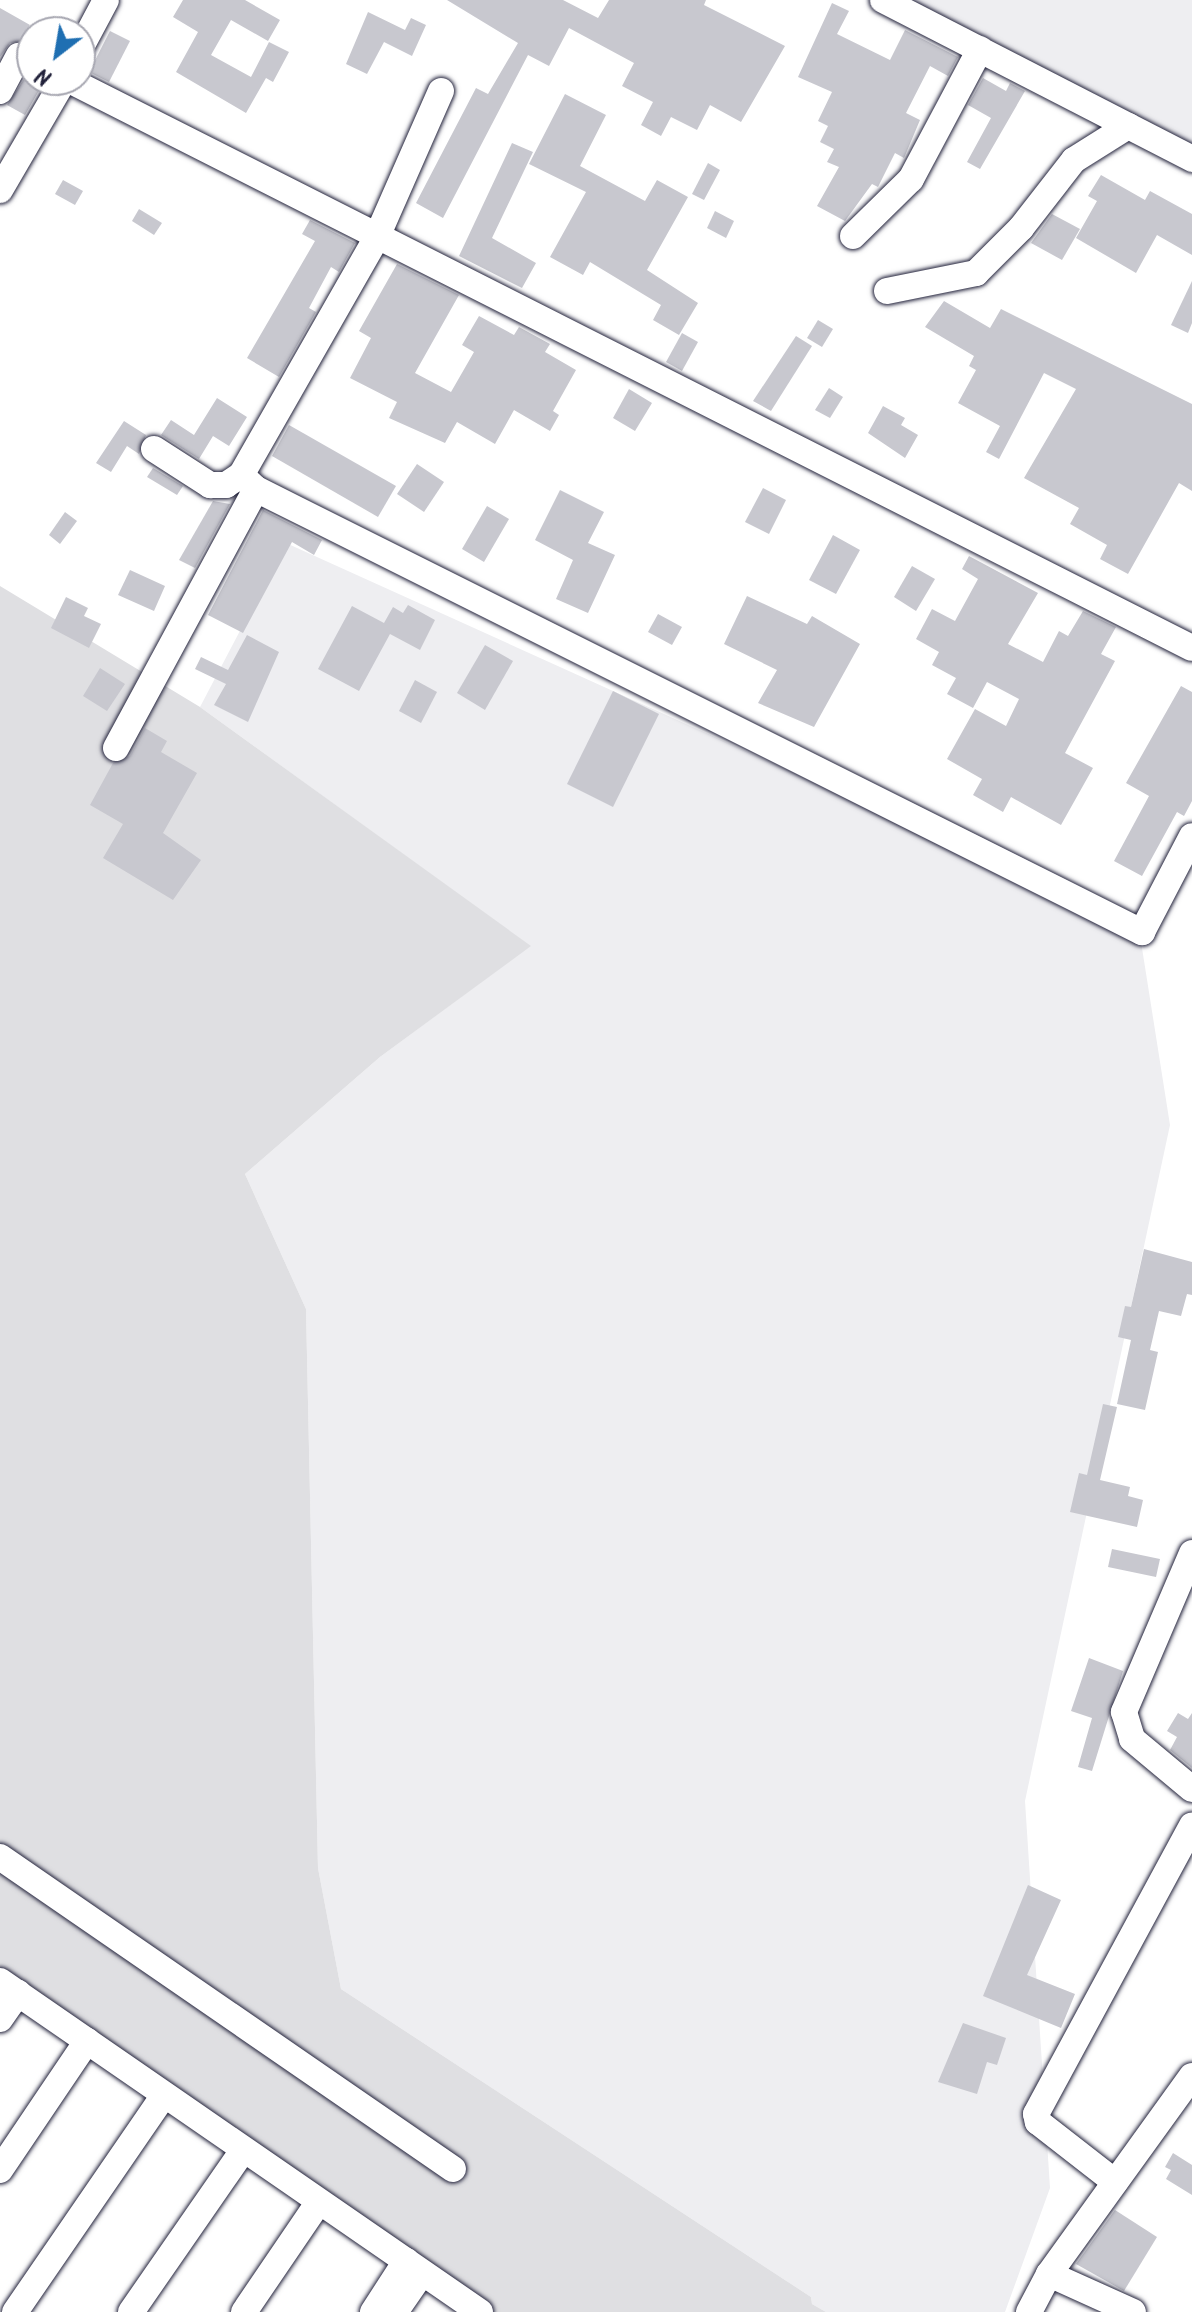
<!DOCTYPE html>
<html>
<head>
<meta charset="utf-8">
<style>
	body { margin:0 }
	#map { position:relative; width:1192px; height:2312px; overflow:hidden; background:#fff; font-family:Kalam,sans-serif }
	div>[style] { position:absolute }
	.built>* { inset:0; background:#eeeef1 }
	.green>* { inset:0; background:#dfdfe2 }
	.building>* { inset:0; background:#c8c8cf }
	.roads { filter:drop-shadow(0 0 2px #22223b) drop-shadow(0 0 2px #22223b) }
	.minor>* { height:26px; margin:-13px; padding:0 13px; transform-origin:13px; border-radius:13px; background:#fff }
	span { translate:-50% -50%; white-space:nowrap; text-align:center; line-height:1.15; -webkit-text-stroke:6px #fff; paint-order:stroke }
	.north { position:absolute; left:16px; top:16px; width:80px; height:80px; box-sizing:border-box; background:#fff; border:2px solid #a7a7b1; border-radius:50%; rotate:211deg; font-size:22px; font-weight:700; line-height:32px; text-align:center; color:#22223b }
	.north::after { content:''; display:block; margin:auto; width:28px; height:36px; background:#1f6fb2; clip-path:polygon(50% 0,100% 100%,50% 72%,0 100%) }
</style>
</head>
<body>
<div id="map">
	<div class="built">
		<div style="clip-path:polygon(882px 0,1192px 0,1192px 161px)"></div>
		<div style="clip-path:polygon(286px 543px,1139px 929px,1170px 1125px,1025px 1801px,1050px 2188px,1005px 2312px,826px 2312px,812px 2304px,811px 2297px,341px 1989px,318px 1868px,306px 1309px,245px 1174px,380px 1057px,530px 946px,200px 707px)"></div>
	</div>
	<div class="green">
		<div style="clip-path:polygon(0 586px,200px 707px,531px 946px,380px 1057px,245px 1174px,306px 1309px,318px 1868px,341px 1989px,811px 2297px,812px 2304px,826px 2312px,491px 2312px,0 1976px)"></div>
	</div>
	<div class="building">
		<div style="clip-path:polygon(183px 0,245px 0,280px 20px,268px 41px,231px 20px,211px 55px,251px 77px,269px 42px,289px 52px,273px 82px,266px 78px,246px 113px,176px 72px,198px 32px,173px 17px)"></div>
		<div style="clip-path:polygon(447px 0,563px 0,598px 18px,609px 0,706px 0,704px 5px,785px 46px,741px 122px,710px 105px,697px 130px,671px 117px,661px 136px,641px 125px,653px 102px,622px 86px,634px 63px,569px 28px,549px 66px,528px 55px,443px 218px,416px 203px,476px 88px,488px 94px,518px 43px)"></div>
		<div style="clip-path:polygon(832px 3px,849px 11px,837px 34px,890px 60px,905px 30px,958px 57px,948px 76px,930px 66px,906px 113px,920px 120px,904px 158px,895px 153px,878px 187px,872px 184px,845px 221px,817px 206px,839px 167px,827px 162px,834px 149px,820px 142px,828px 126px,818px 121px,832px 92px,798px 77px)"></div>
		<div style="clip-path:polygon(0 8px,30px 25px,22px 41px,10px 43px,0 57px)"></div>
		<div style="clip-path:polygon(368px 12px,405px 30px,411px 18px,426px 25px,412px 56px,384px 42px,367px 74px,346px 64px)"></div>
		<div style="clip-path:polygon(110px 31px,130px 41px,109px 82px,89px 72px)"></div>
		<div style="clip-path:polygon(30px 70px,32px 80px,45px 80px,25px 115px,7px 105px)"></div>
		<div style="clip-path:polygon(983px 78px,1006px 91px,1010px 83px,1025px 91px,980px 169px,967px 162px,991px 118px,968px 105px)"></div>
		<div style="clip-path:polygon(565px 94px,606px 115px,580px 166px,645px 201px,657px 180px,688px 197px,647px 270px,698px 303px,679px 335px,653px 320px,661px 305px,590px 262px,583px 275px,550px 257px,586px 192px,529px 164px)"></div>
		<div style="clip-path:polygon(512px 143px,533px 152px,492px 238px,536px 263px,522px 288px,459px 256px)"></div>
		<div style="clip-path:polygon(708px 163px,720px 170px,704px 200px,692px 194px)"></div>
		<div style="clip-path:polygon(1101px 175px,1145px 200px,1150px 191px,1192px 214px,1192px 255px,1157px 235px,1136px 273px,1076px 238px,1097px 201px,1088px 196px)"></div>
		<div style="clip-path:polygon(63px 180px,83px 191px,75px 205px,55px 194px)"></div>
		<div style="clip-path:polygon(139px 209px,162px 223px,154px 235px,132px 221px)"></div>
		<div style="clip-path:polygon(715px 211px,734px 221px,726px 238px,707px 228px)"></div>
		<div style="clip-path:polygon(1052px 214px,1080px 229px,1062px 260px,1031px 243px)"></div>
		<div style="clip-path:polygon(310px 220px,355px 243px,339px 272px,331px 267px,309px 308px,316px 312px,279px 377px,247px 358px,315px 241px,302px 234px)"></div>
		<div style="clip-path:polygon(397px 264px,459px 295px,415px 373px,451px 392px,474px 352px,462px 345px,479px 316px,514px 335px,519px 327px,550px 344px,545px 352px,576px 370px,553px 411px,559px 415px,550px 431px,514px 410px,495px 444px,457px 422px,445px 443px,389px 418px,397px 402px,350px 378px,371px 338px,359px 331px)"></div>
		<div style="clip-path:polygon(1192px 281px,1192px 323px,1188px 333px,1171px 325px)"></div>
		<div style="clip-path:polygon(944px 301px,990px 328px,1001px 309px,1192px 404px,1192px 491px,1179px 483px,1128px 574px,1100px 559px,1107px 545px,1070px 524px,1079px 508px,1024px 478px,1076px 389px,1044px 373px,999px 459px,986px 452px,1000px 426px,958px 403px,976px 370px,969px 366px,974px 356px,925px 327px)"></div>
		<div style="clip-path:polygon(818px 320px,833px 329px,822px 347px,807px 338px)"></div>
		<div style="clip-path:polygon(682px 333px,698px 342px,682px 371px,666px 362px)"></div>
		<div style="clip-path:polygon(796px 336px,812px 346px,771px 411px,753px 401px)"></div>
		<div style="clip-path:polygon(829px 388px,843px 397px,830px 418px,815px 410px)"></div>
		<div style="clip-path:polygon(629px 389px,652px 403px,635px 431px,613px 418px)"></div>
		<div style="clip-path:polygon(217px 398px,247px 417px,229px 446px,213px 436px,199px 459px,161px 435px,171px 420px,194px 435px)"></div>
		<div style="clip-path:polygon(883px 406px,905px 418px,901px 425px,918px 435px,905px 458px,868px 433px)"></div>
		<div style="clip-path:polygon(124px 421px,146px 435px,139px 454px,127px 446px,111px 472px,96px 463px)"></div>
		<div style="clip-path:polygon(289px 425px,396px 486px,378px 517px,272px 456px)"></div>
		<div style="clip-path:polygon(417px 464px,444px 482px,424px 512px,397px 494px)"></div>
		<div style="clip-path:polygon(153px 468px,183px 486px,177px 495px,147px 477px)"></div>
		<div style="clip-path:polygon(763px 488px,786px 500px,769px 534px,745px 522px)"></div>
		<div style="clip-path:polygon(560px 490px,604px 512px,588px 543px,615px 555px,588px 613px,556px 599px,573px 560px,535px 540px)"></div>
		<div style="clip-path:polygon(213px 501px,230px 504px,195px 568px,179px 560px)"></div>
		<div style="clip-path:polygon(487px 506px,509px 519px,484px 562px,462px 549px)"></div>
		<div style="clip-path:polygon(263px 510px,322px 540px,314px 555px,292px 542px,243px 633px,208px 615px)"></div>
		<div style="clip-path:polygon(65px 512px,77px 521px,60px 544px,49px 535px)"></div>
		<div style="clip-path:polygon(833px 535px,860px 550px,836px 594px,809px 580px)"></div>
		<div style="clip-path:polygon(969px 556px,1038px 593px,1008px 644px,1043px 662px,1059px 631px,1068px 636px,1083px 611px,1116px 627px,1101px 654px,1115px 661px,1065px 753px,1093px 768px,1061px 825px,1011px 797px,1003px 812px,973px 795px,982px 779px,947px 759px,975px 709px,1006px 726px,1019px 699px,987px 682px,973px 708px,947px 694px,956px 678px,932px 665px,939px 652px,916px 639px,932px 609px,955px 621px,978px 579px,962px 569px)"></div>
		<div style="clip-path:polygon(912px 566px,935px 579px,916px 611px,894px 597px)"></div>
		<div style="clip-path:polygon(130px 570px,165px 586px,154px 611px,118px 595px)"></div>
		<div style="clip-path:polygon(747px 596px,807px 624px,812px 616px,860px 644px,814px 727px,758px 703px,777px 670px,724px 644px)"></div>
		<div style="clip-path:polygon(66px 597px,88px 608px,84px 616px,101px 624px,89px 648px,51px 628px)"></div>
		<div style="clip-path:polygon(408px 605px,435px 620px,420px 650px,390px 634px,359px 691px,318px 669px,352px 606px,384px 623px,393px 607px,403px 613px)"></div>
		<div style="clip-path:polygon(658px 614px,682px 627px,672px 645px,648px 632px)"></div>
		<div style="clip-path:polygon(247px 635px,279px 652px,248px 722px,214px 705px,226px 684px,195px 669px,201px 657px,228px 670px)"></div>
		<div style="clip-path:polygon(485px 645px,513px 661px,485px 710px,457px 693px)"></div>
		<div style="clip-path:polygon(100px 668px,125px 684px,107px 711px,83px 696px)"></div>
		<div style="clip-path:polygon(415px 680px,437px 692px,421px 723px,399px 711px)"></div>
		<div style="clip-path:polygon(1181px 686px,1192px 692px,1192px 801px,1184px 816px,1177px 812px,1142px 876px,1114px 861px,1149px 796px,1126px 783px)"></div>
		<div style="clip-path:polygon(613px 691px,659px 714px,613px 807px,567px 784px)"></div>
		<div style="clip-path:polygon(145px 728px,167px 741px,161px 752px,197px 773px,163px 833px,201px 860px,173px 900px,103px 858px,123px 824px,90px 805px,113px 763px,130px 756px)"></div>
		<div style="clip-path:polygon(1144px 1249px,1192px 1262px,1192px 1295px,1187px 1294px,1181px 1316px,1159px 1311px,1150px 1350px,1158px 1352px,1145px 1410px,1117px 1404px,1131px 1340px,1118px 1337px,1125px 1306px,1131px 1307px)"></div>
		<div style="clip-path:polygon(1103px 1404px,1117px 1407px,1100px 1480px,1130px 1487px,1128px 1496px,1143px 1500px,1137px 1527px,1070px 1512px,1079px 1473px,1087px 1475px)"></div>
		<div style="clip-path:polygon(1112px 1549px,1160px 1559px,1156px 1577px,1108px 1567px)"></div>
		<div style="clip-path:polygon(1089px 1658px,1123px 1671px,1092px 1771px,1078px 1767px,1092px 1718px,1071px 1711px)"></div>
		<div style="clip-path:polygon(1178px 1713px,1188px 1719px,1192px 1713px,1192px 1768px,1170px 1750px,1177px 1737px,1167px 1731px)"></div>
		<div style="clip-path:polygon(1028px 1885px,1061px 1900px,1027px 1975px,1075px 1994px,1061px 2028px,983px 1996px)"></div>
		<div style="clip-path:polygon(963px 2023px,1006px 2038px,997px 2065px,987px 2062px,977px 2094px,938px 2082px)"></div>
		<div style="clip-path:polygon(1173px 2153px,1192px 2165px,1192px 2195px,1166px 2179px,1171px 2170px,1165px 2167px)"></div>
		<div style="clip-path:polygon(1115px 2210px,1157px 2237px,1124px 2291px,1076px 2264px)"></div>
	</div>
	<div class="roads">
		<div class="minor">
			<div style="left:883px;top:0;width:348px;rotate:27.2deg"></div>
			<div style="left:80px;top:49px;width:55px;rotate:-62deg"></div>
			<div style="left:69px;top:80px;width:1258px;rotate:26.83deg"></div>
			<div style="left:0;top:91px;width:40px;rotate:-62deg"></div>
			<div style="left:441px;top:91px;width:159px;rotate:113.7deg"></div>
			<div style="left:377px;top:237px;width:274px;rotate:119.7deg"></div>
			<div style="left:241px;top:475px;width:21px;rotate:43deg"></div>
			<div style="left:256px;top:489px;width:991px;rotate:26.57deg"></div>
			<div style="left:1142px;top:932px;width:108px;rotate:-62.5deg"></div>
			<div style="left:0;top:190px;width:127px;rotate:-59.8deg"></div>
			<div style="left:853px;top:236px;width:81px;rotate:-44.5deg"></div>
			<div style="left:911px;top:179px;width:147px;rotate:-62deg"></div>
			<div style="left:887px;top:291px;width:91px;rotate:-11.4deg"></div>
			<div style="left:976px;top:273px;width:64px;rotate:-45deg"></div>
			<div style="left:1021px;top:228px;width:86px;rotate:-52.1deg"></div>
			<div style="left:1074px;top:160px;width:64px;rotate:-32.2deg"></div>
			<div style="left:154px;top:449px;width:67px;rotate:32.7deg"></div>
			<div style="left:210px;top:485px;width:16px"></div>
			<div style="left:226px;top:485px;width:18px;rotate:-34deg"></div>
			<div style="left:116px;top:748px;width:294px;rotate:-61.6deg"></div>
			<div style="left:1192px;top:1553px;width:173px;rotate:113.2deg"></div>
			<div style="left:1124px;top:1712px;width:28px;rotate:73deg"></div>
			<div style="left:1132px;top:1739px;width:78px;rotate:39.8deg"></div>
			<div style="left:0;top:1857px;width:550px;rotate:34.56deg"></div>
			<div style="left:0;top:1981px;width:583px;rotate:34.59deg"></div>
			<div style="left:0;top:2019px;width:32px;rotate:-55deg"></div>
			<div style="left:0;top:2170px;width:156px;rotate:-56deg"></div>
			<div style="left:1115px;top:2182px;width:98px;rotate:-142.1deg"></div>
			<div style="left:1038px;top:2122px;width:8px;rotate:-104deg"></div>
			<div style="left:1036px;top:2114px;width:328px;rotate:-61.6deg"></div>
			<div style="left:1049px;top:2274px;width:92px;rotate:24.3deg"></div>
			<div style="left:15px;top:2312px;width:263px;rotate:-55.5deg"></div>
			<div style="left:131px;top:2312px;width:197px;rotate:-55.3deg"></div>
			<div style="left:244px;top:2312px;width:132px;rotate:-55.8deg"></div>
			<div style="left:373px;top:2312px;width:61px;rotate:-57.1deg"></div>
			<div style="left:395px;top:2312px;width:47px;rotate:-55.3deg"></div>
			<div style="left:1029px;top:2312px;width:43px;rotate:-62.2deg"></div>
			<div style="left:1049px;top:2274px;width:244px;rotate:-54.2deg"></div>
		</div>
	</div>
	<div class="north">N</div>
</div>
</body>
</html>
